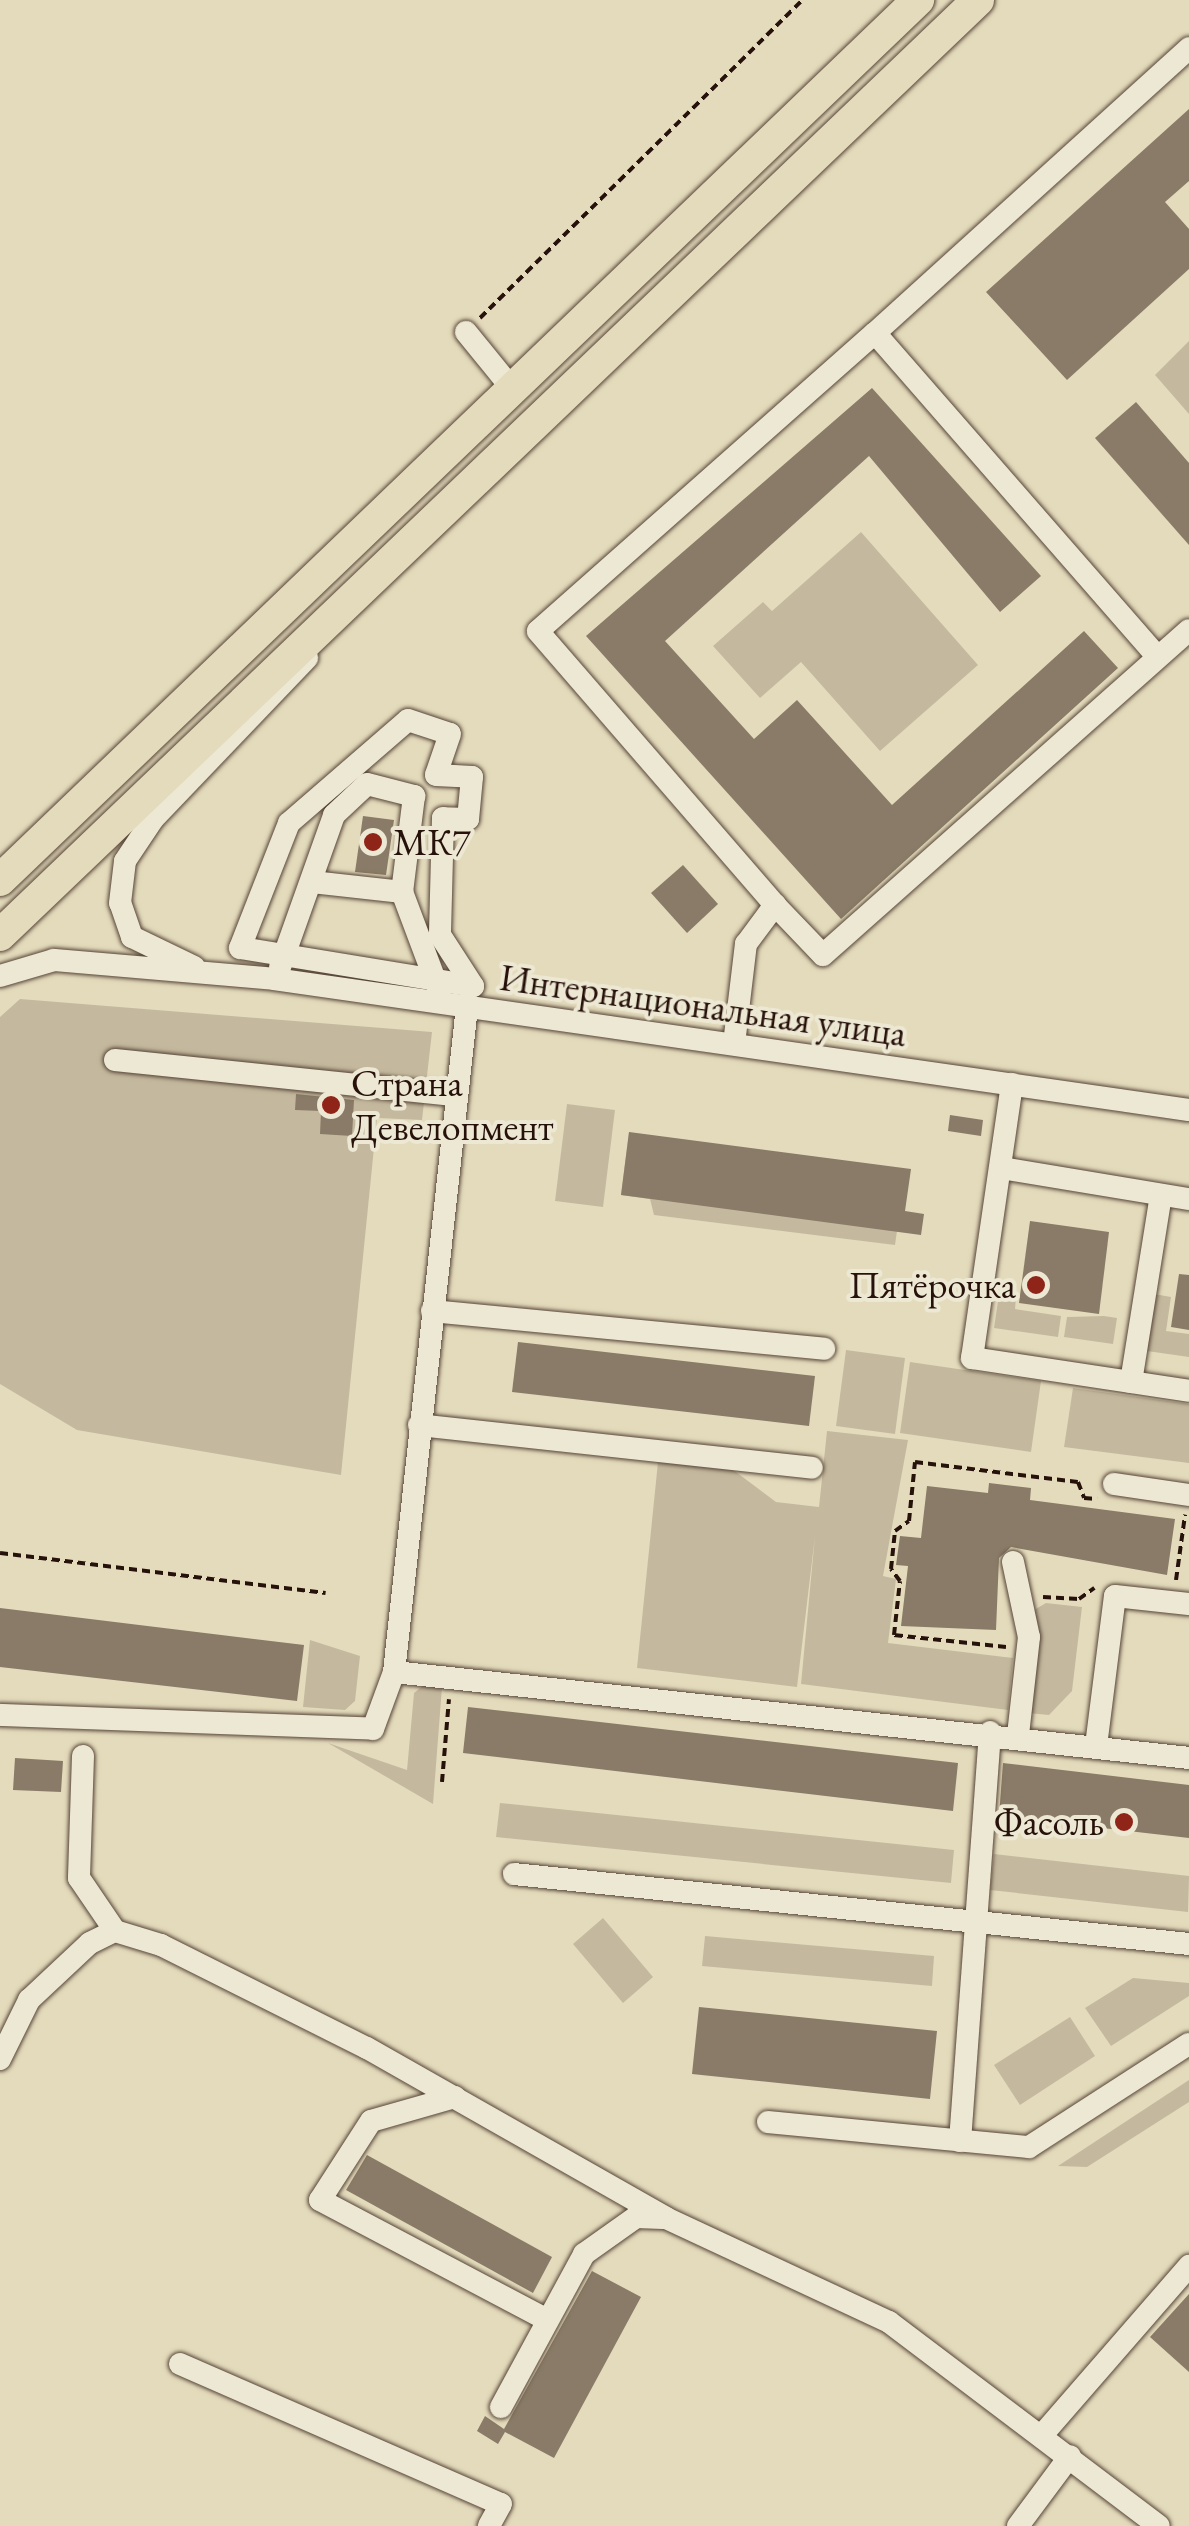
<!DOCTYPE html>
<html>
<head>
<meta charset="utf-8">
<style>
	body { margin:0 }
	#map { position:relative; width:1189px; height:2526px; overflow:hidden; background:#e4dbbc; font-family:"EB Garamond",serif }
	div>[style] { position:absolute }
	.green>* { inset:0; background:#c4b99e }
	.building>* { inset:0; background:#897b67 }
	.path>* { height:4px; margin-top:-2px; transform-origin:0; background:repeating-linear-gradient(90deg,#27120b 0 8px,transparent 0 13px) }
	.roads { filter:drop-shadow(0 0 2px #564437) drop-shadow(0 0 2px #564437) }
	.minor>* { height:22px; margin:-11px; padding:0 11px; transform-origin:11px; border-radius:11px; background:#ede8d3 }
	.highway>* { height:32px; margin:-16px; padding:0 16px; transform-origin:16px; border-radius:16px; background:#e4dbbc }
	.dots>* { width:28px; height:28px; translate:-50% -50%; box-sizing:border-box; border:5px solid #ede8d3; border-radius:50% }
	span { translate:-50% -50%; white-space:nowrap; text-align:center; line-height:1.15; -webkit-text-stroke:8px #ede8d3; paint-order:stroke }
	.poi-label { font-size:38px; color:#27120b }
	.left { translate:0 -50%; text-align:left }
	.right { translate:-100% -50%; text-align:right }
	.street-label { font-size:38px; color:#27120b }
</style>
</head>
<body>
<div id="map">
	<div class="green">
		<div style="clip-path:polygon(1189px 341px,1189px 414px,1155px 375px)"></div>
		<div style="clip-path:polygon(861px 532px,978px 665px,880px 751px,801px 662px,760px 698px,713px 646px,763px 602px,772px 611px)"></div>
		<div style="clip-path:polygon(20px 999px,432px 1032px,422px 1120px,377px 1118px,341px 1475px,77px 1430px,0 1384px,0 1017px)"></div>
		<div style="clip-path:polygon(567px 1104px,615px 1110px,603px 1207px,555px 1201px)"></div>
		<div style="clip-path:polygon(629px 1132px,897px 1231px,895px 1245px,654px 1215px,650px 1199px,621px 1195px)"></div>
		<div style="clip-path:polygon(1154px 1294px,1171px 1297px,1166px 1331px,1189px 1334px,1189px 1357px,1147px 1351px)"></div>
		<div style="clip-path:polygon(999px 1295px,1016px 1298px,1015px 1309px,1061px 1316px,1058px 1337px,994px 1328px)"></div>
		<div style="clip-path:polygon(1104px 1316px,1117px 1318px,1113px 1344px,1064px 1337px,1067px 1317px)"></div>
		<div style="clip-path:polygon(846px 1350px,905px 1358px,895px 1434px,836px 1426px)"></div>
		<div style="clip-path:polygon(910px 1362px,1041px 1381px,1031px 1452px,900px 1433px)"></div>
		<div style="clip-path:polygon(1073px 1388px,1189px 1404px,1189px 1463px,1064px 1447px)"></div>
		<div style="clip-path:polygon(827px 1431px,908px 1440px,883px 1576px,896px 1579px,888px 1643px,1013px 1658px,1008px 1710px,801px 1684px,815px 1536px,797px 1687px,637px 1668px,658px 1462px,732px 1469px,776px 1502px,819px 1507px)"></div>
		<div style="clip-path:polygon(1046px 1603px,1082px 1607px,1072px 1691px,1049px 1715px,1028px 1713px,1029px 1613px)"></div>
		<div style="clip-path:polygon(310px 1640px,360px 1656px,355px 1701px,345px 1710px,303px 1707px)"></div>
		<div style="clip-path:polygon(424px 1685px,442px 1687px,433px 1804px,328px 1743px,407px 1770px,414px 1693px)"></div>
		<div style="clip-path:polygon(500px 1803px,954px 1850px,951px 1883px,496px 1837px)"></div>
		<div style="clip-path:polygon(994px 1854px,1189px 1876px,1188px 1912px,990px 1890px)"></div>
		<div style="clip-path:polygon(603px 1918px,653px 1977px,623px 2003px,573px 1944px)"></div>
		<div style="clip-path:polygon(705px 1936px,934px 1956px,932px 1986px,702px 1966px)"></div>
		<div style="clip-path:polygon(1133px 1978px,1189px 1983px,1189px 1996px,1111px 2046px,1085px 2008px)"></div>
		<div style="clip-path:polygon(1070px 2017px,1095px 2056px,1020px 2105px,994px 2065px)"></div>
		<div style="clip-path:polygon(1189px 2080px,1189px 2102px,1087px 2167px,1058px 2166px)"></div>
	</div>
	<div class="building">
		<div style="clip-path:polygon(1189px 109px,1189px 181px,1165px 202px,1189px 229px,1189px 269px,1067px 380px,986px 292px)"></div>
		<div style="clip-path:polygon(872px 388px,1041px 576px,1000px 612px,869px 456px,665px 641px,754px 739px,797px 700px,892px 805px,1084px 631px,1118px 668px,841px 919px,586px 636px)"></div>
		<div style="clip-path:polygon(1136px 402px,1189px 463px,1189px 545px,1095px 438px)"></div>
		<div style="clip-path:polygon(363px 816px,394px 820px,386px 875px,355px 872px)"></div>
		<div style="clip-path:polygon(683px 865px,718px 904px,687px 933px,651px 893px)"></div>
		<div style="clip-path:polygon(296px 1094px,354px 1100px,352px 1136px,320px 1134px,321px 1111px,295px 1110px)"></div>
		<div style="clip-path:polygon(950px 1115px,983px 1120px,981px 1136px,948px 1131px)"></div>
		<div style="clip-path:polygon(629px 1132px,911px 1169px,905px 1211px,924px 1214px,921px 1235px,621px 1195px)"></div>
		<div style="clip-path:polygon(1030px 1221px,1109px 1232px,1099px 1314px,1019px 1303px)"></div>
		<div style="clip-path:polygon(1179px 1274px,1189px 1275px,1189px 1330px,1171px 1327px)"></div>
		<div style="clip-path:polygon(518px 1342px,815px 1376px,809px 1426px,512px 1392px)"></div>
		<div style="clip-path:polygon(989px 1483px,1031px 1488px,1030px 1500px,1175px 1519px,1167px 1575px,1011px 1547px,999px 1558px,996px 1630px,901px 1626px,908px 1566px,896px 1565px,900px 1536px,921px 1538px,927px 1486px,988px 1493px)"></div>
		<div style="clip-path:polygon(0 1608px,304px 1645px,297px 1701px,0 1667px)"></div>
		<div style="clip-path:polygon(468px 1707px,958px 1763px,953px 1811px,463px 1753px)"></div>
		<div style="clip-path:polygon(15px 1758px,63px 1761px,61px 1792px,13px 1790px)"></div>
		<div style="clip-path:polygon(1003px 1763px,1189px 1785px,1189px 1838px,999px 1816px)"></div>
		<div style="clip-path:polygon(699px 2007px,937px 2031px,930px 2099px,692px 2074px)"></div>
		<div style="clip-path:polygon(367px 2155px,552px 2257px,533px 2293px,346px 2190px)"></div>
		<div style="clip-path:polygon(592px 2271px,641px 2297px,554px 2458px,505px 2432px,498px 2444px,477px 2431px,485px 2416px,504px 2429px)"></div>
		<div style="clip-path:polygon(1189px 2294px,1189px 2372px,1150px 2337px)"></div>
	</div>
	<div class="path">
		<div style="left:480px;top:318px;width:453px;rotate:-44.6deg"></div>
		<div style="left:0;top:1553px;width:328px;rotate:7deg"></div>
		<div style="left:1176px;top:1580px;width:66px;rotate:-82.1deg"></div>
		<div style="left:1043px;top:1597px;width:36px;rotate:3deg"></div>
		<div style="left:1079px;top:1599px;width:19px;rotate:-36deg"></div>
		<div style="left:1006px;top:1647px;width:113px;rotate:-173.9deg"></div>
		<div style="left:894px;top:1635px;width:54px;rotate:-83.7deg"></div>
		<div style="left:900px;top:1581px;width:15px;rotate:-127deg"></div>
		<div style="left:891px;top:1569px;width:38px;rotate:-84deg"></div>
		<div style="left:895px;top:1531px;width:17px;rotate:-36deg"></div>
		<div style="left:909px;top:1521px;width:59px;rotate:-84.2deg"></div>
		<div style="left:915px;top:1462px;width:164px;rotate:7deg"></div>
		<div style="left:1078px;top:1482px;width:17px;rotate:69deg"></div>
		<div style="left:1084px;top:1498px;width:13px;rotate:4deg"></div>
		<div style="left:442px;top:1782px;width:83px;rotate:-85.2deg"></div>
	</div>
	<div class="roads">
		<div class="minor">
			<div style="left:466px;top:332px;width:68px;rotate:50.9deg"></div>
			<div style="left:875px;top:333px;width:424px;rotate:-42.2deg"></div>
			<div style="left:408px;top:720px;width:44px;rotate:18.4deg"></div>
			<div style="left:450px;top:734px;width:43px;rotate:108.9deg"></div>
			<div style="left:436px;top:775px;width:36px;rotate:3deg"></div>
			<div style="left:472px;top:777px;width:42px;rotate:95.4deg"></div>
			<div style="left:468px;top:819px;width:25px;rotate:-178deg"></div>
			<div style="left:443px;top:818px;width:117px;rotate:91.5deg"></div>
			<div style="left:440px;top:935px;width:61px;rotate:57.1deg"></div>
			<div style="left:473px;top:986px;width:236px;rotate:-170.7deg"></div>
			<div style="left:240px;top:948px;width:134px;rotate:-68.6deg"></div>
			<div style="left:289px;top:823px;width:157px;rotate:-40.9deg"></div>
			<div style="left:312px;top:882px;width:91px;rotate:6.3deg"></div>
			<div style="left:402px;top:892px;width:103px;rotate:69.4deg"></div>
			<div style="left:775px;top:905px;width:362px;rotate:-130.9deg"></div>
			<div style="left:538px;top:631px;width:450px;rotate:-41.5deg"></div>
			<div style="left:875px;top:333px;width:430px;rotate:48.9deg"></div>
			<div style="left:194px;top:967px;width:69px;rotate:-154.2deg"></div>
			<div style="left:132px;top:937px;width:36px;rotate:-109deg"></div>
			<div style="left:120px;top:903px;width:42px;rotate:-83.2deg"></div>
			<div style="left:125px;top:861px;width:50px;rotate:-56.3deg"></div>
			<div style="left:153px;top:819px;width:223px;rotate:-46.3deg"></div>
			<div style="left:280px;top:967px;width:161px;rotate:-70.4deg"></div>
			<div style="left:334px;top:815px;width:45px;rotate:-43.2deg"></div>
			<div style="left:367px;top:784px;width:49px;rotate:14.3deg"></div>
			<div style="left:414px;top:796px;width:97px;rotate:97.1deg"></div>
			<div style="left:0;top:976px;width:56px;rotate:-16.5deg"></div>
			<div style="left:54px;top:960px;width:221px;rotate:4.9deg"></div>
			<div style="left:274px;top:979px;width:924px;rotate:8.15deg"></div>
			<div style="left:734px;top:1044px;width:101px;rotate:-83.2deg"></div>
			<div style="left:746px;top:944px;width:49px;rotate:-53.4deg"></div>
			<div style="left:775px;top:905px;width:69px;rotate:46.2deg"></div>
			<div style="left:823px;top:955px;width:489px;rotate:-41.6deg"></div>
			<div style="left:115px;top:1060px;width:343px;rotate:5.9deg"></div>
			<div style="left:1012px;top:1084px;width:277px;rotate:98.3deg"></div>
			<div style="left:972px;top:1358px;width:219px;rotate:8.6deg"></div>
			<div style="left:1001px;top:1168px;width:191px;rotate:9.4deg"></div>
			<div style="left:432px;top:1311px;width:394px;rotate:5.5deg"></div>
			<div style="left:1131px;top:1382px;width:189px;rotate:-80.9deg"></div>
			<div style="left:419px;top:1425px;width:395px;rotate:6.2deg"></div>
			<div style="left:1114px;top:1484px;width:76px;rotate:8.3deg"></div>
			<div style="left:1013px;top:1562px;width:77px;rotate:78deg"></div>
			<div style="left:1029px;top:1637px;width:99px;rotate:96.4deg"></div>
			<div style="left:394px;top:1672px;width:800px;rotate:6.17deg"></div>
			<div style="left:0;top:1715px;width:373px;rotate:2.1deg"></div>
			<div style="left:373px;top:1729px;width:61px;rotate:-69.8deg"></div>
			<div style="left:394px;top:1672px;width:670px;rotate:-83.74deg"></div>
			<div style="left:1096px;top:1746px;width:151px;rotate:-82.8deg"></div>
			<div style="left:1115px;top:1596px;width:74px;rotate:6.2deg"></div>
			<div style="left:83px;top:1756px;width:122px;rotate:91.9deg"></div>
			<div style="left:79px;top:1878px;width:64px;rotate:55.8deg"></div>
			<div style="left:514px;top:1874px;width:679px;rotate:5.92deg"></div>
			<div style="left:0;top:2059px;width:66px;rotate:-63.8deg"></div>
			<div style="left:29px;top:2000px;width:83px;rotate:-43.1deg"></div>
			<div style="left:90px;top:1943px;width:28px;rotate:-26deg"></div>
			<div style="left:115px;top:1931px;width:48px;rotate:16.9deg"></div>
			<div style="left:161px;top:1945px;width:230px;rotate:26.6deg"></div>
			<div style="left:367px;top:2048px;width:344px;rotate:29.6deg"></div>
			<div style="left:666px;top:2218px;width:246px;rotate:25deg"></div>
			<div style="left:889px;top:2322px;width:338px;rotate:37.1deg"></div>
			<div style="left:455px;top:2097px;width:87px;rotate:164.1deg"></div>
			<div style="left:371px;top:2121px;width:94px;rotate:122.8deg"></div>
			<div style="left:320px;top:2200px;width:255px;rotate:27.8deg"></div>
			<div style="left:768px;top:2122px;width:262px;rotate:5.5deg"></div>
			<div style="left:1029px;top:2147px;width:190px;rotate:-32.8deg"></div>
			<div style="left:960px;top:2141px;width:410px;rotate:-85.8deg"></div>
			<div style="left:180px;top:2364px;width:350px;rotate:23.6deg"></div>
			<div style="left:501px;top:2504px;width:25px;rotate:119deg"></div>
			<div style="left:501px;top:2407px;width:174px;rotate:-61.5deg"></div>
			<div style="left:584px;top:2254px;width:64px;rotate:-35.4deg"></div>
			<div style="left:636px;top:2217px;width:27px;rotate:2deg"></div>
			<div style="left:1043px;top:2434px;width:223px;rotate:-49deg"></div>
			<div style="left:1018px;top:2526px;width:87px;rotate:-53.4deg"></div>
		</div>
		<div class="highway">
			<div style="left:0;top:880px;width:1272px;rotate:-43.79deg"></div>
			<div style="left:0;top:935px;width:1353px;rotate:-43.71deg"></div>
		</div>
	</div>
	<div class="dots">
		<div style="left:373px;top:842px;background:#8f2418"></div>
		<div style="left:331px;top:1105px;background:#8f2418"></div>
		<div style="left:1036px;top:1285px;background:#8f2418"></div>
		<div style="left:1124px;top:1822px;background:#8f2418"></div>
	</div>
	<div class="poi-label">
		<span class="left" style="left:393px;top:842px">МК7</span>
		<span class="left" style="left:351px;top:1105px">Страна<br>Девелопмент</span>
		<span class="right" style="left:1016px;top:1285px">Пятёрочка</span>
		<span class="right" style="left:1104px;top:1822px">Фасоль</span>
	</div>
	<div class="street-label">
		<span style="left:703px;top:1005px;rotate:8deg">Интернациональная улица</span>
	</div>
</div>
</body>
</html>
